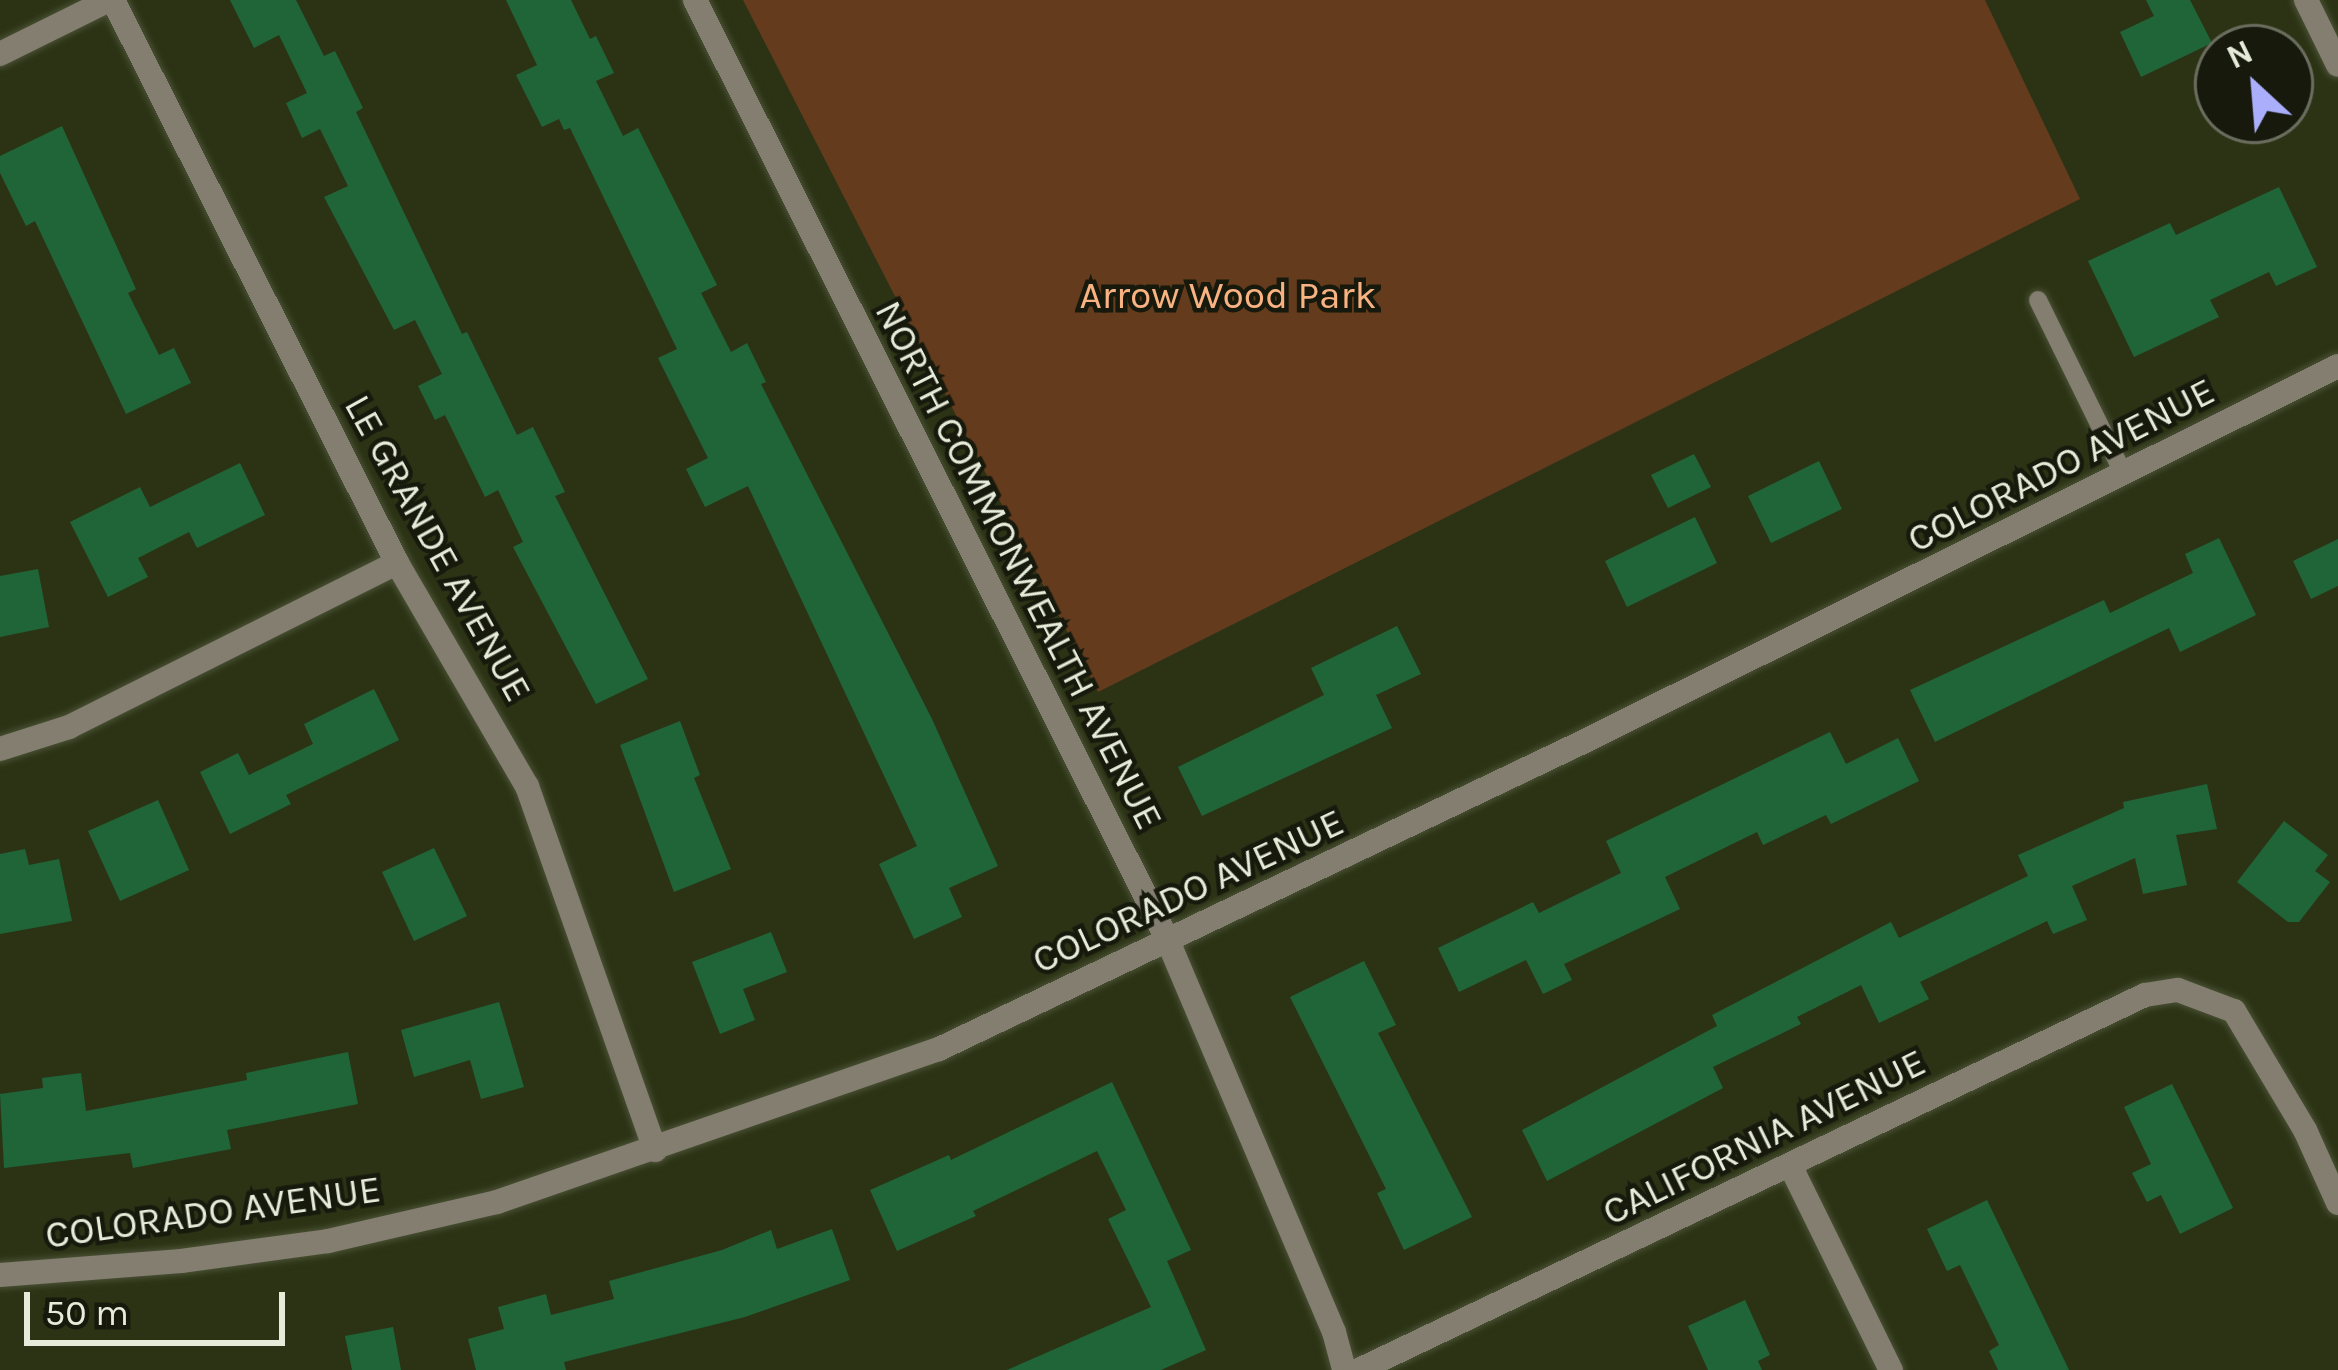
<!DOCTYPE html>
<html>
<head>
<meta charset="utf-8">
<style>
	body { margin:0 }
	#map { position:relative; width:2338px; height:1370px; overflow:hidden; background:#2c3315; font-family:Karla,sans-serif }
	div>[style] { position:absolute }
	.green>* { inset:0; background:#643b1d }
	.building>* { inset:0; background:#1f6538 }
	.roads { filter:drop-shadow(0 0 3px #4a5135) drop-shadow(0 0 3px #4a5135) }
	.lane>* { height:18px; margin:-9px; padding:0 9px; transform-origin:9px; border-radius:9px; background:#847e70 }
	.street>* { height:24px; margin:-12px; padding:0 12px; transform-origin:12px; border-radius:12px; background:#847e70 }
	span { translate:-50% -50%; white-space:nowrap; text-align:center; line-height:1.15; -webkit-text-stroke:9px #16190c; paint-order:stroke }
	.park-label { font-size:39px; color:#f9b282 }
	.street-label { font-size:39px; color:#e7ecda }
	.north { position:absolute; left:2194px; top:24px; width:120px; height:120px; box-sizing:border-box; background:#16190c; border:3px solid #6a6d5e; border-radius:50%; rotate:334deg; font-size:33px; font-weight:700; line-height:48px; text-align:center; color:#e7ecda }
	.north::after { content:''; display:block; margin:auto; width:42px; height:54px; background:#abaffb; clip-path:polygon(50% 0,100% 100%,50% 72%,0 100%) }
	.scale { position:absolute; left:24px; top:1292px; width:261px; height:54px; box-sizing:border-box; border:6px solid #e7ecda; border-top:0; padding-left:15px; font-size:36px; line-height:42px; white-space:nowrap; color:#e7ecda; -webkit-text-stroke:9px #16190c; paint-order:stroke }
</style>
</head>
<body>
<div id="map">
	<div class="green">
		<div style="clip-path:polygon(743px 0,1985px 0,2080px 199px,1098px 692px)"></div>
	</div>
	<div class="building">
		<div style="clip-path:polygon(230px 0,296px 0,324px 56px,335px 51px,363px 108px,356px 112px,462px 334px,467px 332px,517px 435px,533px 427px,565px 492px,555px 496px,648px 679px,596px 704px,513px 547px,523px 542px,498px 490px,485px 497px,445px 415px,435px 420px,418px 386px,442px 374px,415px 320px,394px 330px,324px 197px,348px 186px,320px 129px,302px 138px,286px 103px,307px 93px,279px 35px,254px 48px)"></div>
		<div style="clip-path:polygon(506px 0,571px 0,590px 39px,596px 36px,614px 73px,596px 81px,623px 136px,638px 128px,717px 285px,701px 293px,731px 352px,747px 343px,766px 382px,761px 384px,932px 719px,998px 866px,949px 888px,962px 917px,914px 939px,879px 864px,917px 846px,748px 486px,705px 507px,686px 469px,708px 458px,658px 358px,677px 349px,570px 128px,564px 130px,559px 119px,542px 127px,516px 75px,537px 65px)"></div>
		<div style="clip-path:polygon(2146px 0,2190px 0,2212px 43px,2141px 77px,2120px 32px,2154px 16px)"></div>
		<div style="clip-path:polygon(62px 126px,136px 289px,128px 293px,159px 355px,174px 348px,191px 383px,126px 414px,35px 221px,26px 226px,0 173px,0 156px)"></div>
		<div style="clip-path:polygon(2279px 187px,2317px 267px,2276px 286px,2269px 272px,2210px 300px,2219px 317px,2134px 357px,2088px 261px,2170px 223px,2176px 235px)"></div>
		<div style="clip-path:polygon(1694px 454px,1711px 487px,1668px 508px,1651px 475px)"></div>
		<div style="clip-path:polygon(1819px 461px,1842px 509px,1771px 543px,1748px 496px)"></div>
		<div style="clip-path:polygon(240px 463px,265px 515px,197px 548px,189px 532px,138px 558px,148px 577px,108px 597px,70px 522px,140px 487px,150px 507px)"></div>
		<div style="clip-path:polygon(1695px 517px,1717px 563px,1627px 607px,1605px 561px)"></div>
		<div style="clip-path:polygon(2219px 538px,2256px 615px,2180px 652px,2169px 628px,1935px 742px,1910px 690px,2104px 600px,2110px 613px,2193px 573px,2185px 554px)"></div>
		<div style="clip-path:polygon(2338px 539px,2338px 586px,2311px 599px,2293px 561px)"></div>
		<div style="clip-path:polygon(38px 569px,49px 627px,0 637px,0 576px)"></div>
		<div style="clip-path:polygon(1397px 626px,1421px 674px,1376px 695px,1392px 728px,1202px 816px,1178px 767px,1324px 695px,1311px 668px)"></div>
		<div style="clip-path:polygon(374px 689px,399px 740px,286px 795px,291px 804px,230px 834px,200px 772px,238px 753px,249px 775px,313px 744px,304px 724px)"></div>
		<div style="clip-path:polygon(680px 721px,700px 775px,694px 778px,731px 869px,674px 892px,620px 745px)"></div>
		<div style="clip-path:polygon(1830px 732px,1846px 764px,1898px 738px,1919px 781px,1831px 824px,1826px 815px,1763px 845px,1757px 832px,1665px 877px,1680px 909px,1564px 964px,1572px 980px,1543px 994px,1526px 960px,1459px 992px,1438px 948px,1533px 902px,1539px 913px,1621px 873px,1606px 841px)"></div>
		<div style="clip-path:polygon(2207px 784px,2217px 829px,2176px 835px,2187px 885px,2143px 894px,2135px 858px,2072px 886px,2087px 920px,2053px 934px,2047px 921px,1920px 982px,1929px 999px,1879px 1023px,1861px 985px,1797px 1017px,1801px 1024px,1713px 1067px,1723px 1088px,1547px 1181px,1522px 1130px,1717px 1026px,1712px 1015px,1891px 922px,1899px 938px,2028px 876px,2018px 855px,2124px 808px,2123px 802px)"></div>
		<div style="clip-path:polygon(158px 800px,189px 870px,120px 901px,88px 831px)"></div>
		<div style="clip-path:polygon(2284px 821px,2328px 855px,2315px 871px,2330px 882px,2299px 922px,2288px 922px,2237px 882px)"></div>
		<div style="clip-path:polygon(434px 848px,467px 916px,414px 941px,382px 872px)"></div>
		<div style="clip-path:polygon(25px 849px,29px 865px,59px 859px,72px 921px,0 934px,0 854px)"></div>
		<div style="clip-path:polygon(771px 932px,787px 972px,743px 989px,755px 1020px,720px 1034px,692px 962px)"></div>
		<div style="clip-path:polygon(1364px 961px,1396px 1025px,1378px 1033px,1472px 1217px,1404px 1250px,1377px 1193px,1386px 1189px,1290px 997px)"></div>
		<div style="clip-path:polygon(499px 1002px,524px 1087px,481px 1099px,470px 1060px,414px 1077px,401px 1030px)"></div>
		<div style="clip-path:polygon(348px 1052px,358px 1104px,227px 1130px,231px 1149px,133px 1168px,130px 1153px,4px 1168px,0 1094px,43px 1088px,42px 1078px,81px 1073px,86px 1111px,247px 1080px,246px 1073px)"></div>
		<div style="clip-path:polygon(1112px 1082px,1191px 1250px,1167px 1261px,1206px 1350px,1161px 1370px,1007px 1370px,1151px 1307px,1108px 1219px,1126px 1210px,1097px 1151px,973px 1211px,976px 1216px,897px 1251px,870px 1190px,949px 1155px,951px 1160px)"></div>
		<div style="clip-path:polygon(2172px 1084px,2233px 1208px,2180px 1234px,2161px 1195px,2147px 1202px,2132px 1173px,2151px 1164px,2124px 1107px)"></div>
		<div style="clip-path:polygon(1987px 1200px,2032px 1293px,2069px 1370px,1998px 1370px,1989px 1351px,1999px 1345px,1960px 1265px,1947px 1271px,1927px 1229px)"></div>
		<div style="clip-path:polygon(832px 1229px,850px 1280px,745px 1317px,564px 1362px,566px 1370px,476px 1370px,468px 1339px,504px 1329px,498px 1307px,546px 1294px,551px 1315px,614px 1299px,609px 1281px,722px 1250px,771px 1230px,777px 1249px)"></div>
		<div style="clip-path:polygon(1745px 1300px,1770px 1355px,1758px 1361px,1762px 1370px,1708px 1370px,1688px 1326px)"></div>
		<div style="clip-path:polygon(393px 1327px,401px 1370px,352px 1370px,345px 1336px)"></div>
	</div>
	<div class="roads">
		<div class="lane">
			<div style="left:2038px;top:300px;width:195px;rotate:63.8deg"></div>
		</div>
		<div class="street">
			<div style="left:113px;top:0;width:631px;rotate:63.23deg"></div>
			<div style="left:397px;top:563px;width:258px;rotate:59.8deg"></div>
			<div style="left:527px;top:786px;width:386px;rotate:70.6deg"></div>
			<div style="left:695px;top:0;width:1053px;rotate:63.31deg"></div>
			<div style="left:1168px;top:941px;width:425px;rotate:67deg"></div>
			<div style="left:1334px;top:1332px;width:39px;rotate:75deg"></div>
			<div style="left:2306px;top:0;width:72px;rotate:63.8deg"></div>
			<div style="left:0;top:54px;width:122px;rotate:-26.4deg"></div>
			<div style="left:0;top:749px;width:72px;rotate:-17.7deg"></div>
			<div style="left:69px;top:727px;width:367px;rotate:-26.6deg"></div>
			<div style="left:1790px;top:1165px;width:229px;rotate:63.8deg"></div>
			<div style="left:0;top:1275px;width:182px;rotate:-4.4deg"></div>
			<div style="left:181px;top:1261px;width:148px;rotate:-7.7deg"></div>
			<div style="left:328px;top:1241px;width:173px;rotate:-13deg"></div>
			<div style="left:497px;top:1202px;width:468px;rotate:-19.1deg"></div>
			<div style="left:939px;top:1049px;width:718px;rotate:-25.49deg"></div>
			<div style="left:1587px;top:740px;width:839px;rotate:-26.47deg"></div>
			<div style="left:1359px;top:1370px;width:871px;rotate:-25.51deg"></div>
			<div style="left:2145px;top:995px;width:33px;rotate:-9deg"></div>
			<div style="left:2178px;top:990px;width:60px;rotate:20.6deg"></div>
			<div style="left:2234px;top:1011px;width:139px;rotate:59.2deg"></div>
			<div style="left:2305px;top:1130px;width:80px;rotate:65.7deg"></div>
		</div>
	</div>
	<div class="park-label">
		<span style="left:1228px;top:295px">Arrow Wood Park</span>
	</div>
	<div class="street-label">
		<span style="left:2061px;top:465px;rotate:-27deg">COLORADO AVENUE</span>
		<span style="left:438px;top:548px;rotate:61deg">LE GRANDE AVENUE</span>
		<span style="left:1019px;top:565px;rotate:63deg">NORTH COMMONWEALTH AVENUE</span>
		<span style="left:1188px;top:891px;rotate:-25deg">COLORADO AVENUE</span>
		<span style="left:1764px;top:1137px;rotate:-26deg">CALIFORNIA AVENUE</span>
		<span style="left:213px;top:1212px;rotate:-8deg">COLORADO AVENUE</span>
	</div>
	<div class="north">N</div>
	<div class="scale">50 m</div>
</div>
</body>
</html>
